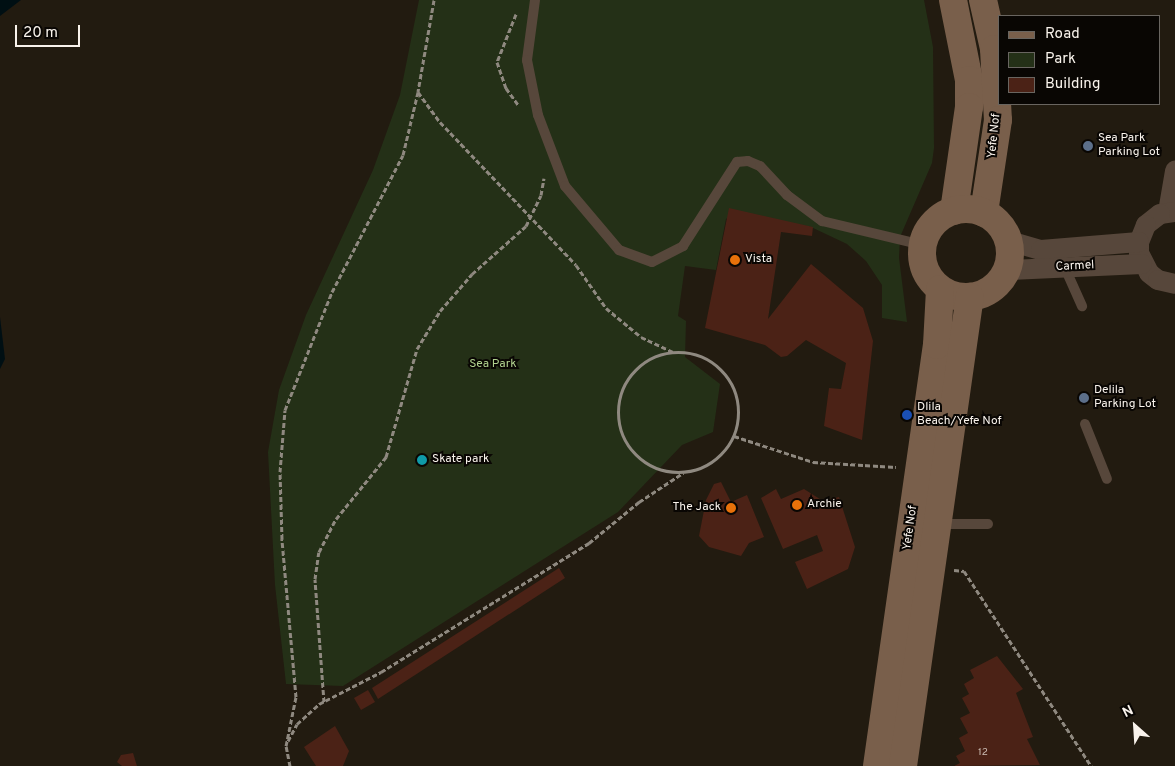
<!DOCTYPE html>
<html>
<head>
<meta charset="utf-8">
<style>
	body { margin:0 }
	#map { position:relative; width:1175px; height:766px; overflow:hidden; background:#221b10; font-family:Overpass,sans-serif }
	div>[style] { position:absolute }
	.green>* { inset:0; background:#243017 }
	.water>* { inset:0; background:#000f13 }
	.building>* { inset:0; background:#4b2216 }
	.path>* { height:3px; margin-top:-1.5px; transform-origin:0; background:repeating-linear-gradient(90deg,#8f8980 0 5px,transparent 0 7.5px) }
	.path>.ring { margin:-1.5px; padding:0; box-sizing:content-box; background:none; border:3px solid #8f8980; border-radius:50% }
	.service>* { height:10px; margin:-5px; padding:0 5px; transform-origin:5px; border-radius:5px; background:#57473b }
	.minor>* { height:20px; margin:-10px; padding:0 10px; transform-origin:10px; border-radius:10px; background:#57473b }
	.secondary>* { height:28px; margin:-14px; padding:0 14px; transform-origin:14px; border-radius:14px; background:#795f4b }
	.secondary>.ring { margin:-14px; padding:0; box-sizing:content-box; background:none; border:28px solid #795f4b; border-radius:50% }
	.dots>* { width:14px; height:14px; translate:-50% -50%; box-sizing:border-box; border:2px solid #090603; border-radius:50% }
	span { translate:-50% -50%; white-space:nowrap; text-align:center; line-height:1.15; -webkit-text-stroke:4px #090603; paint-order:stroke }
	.number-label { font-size:10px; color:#cebfb6 }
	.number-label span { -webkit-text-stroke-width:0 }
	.street-label { font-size:12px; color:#f9f3ec }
	.poi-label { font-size:12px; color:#f9f3ec }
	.left { translate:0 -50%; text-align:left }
	.right { translate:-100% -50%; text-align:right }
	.park-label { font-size:12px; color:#b1d28f }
	.legend { position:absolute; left:998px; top:15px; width:162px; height:90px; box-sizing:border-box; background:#090603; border:1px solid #696560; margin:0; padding:6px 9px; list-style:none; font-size:15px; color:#f9f3ec }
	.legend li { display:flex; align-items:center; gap:10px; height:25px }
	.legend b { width:25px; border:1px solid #696560 }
	.north { position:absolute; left:1110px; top:701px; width:50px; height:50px; -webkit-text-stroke:4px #090603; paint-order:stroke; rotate:334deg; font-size:14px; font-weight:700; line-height:20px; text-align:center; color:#f9f3ec }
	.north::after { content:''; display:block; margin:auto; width:18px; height:22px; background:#f9f3ec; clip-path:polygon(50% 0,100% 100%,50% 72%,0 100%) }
	.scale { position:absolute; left:15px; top:25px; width:65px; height:22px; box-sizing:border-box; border:2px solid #f9f3ec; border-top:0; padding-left:6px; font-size:15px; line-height:18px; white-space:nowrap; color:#f9f3ec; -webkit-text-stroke:4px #090603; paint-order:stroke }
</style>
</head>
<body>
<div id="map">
	<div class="green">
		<div style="clip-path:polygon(419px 0,924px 0,933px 47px,934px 148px,932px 163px,900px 237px,899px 258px,907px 322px,882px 318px,882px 285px,866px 261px,847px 244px,811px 227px,734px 212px,726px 219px,716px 270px,685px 266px,678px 316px,686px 321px,685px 357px,720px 384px,713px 432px,682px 445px,618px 512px,343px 686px,286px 684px,275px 585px,268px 452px,279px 390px,306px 315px,373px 170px,400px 95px)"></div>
	</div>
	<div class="water">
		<div style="clip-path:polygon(0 0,21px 0,0 16px)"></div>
		<div style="clip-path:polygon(0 317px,5px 359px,0 369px)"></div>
	</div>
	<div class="building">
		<div style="clip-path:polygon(729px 208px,813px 227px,812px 236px,781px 232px,768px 319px,811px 264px,863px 308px,873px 341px,862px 440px,824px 426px,829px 388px,841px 389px,846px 363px,806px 340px,787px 356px,781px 357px,765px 345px,705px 328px)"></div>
		<div style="clip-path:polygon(721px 482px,731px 502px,747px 495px,764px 537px,749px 543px,741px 556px,709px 547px,699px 536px,706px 500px,714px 484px)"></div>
		<div style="clip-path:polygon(776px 489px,781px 499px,804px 489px,823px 501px,839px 497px,855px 547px,848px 569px,807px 589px,795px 562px,823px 551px,817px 535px,783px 549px,761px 498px)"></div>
		<div style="clip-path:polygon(559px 568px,565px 578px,378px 699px,372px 688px)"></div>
		<div style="clip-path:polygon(997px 656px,1023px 689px,1016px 693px,1033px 737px,1027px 739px,1040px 765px,954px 766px,960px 763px,956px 756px,965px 751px,959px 738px,968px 733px,960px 718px,970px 713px,962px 698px,969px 694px,964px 684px,974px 678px,970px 670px)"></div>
		<div style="clip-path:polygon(368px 690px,375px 702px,361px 710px,354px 698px)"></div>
		<div style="clip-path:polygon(335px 726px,349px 751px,343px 766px,316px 766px,304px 747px)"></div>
		<div style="clip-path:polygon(133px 753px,137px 766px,122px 766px,117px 762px,121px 755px)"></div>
	</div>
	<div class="path">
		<div style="left:434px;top:0;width:93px;rotate:99.9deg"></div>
		<div style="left:418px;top:92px;width:37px;rotate:54deg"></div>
		<div style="left:440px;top:122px;width:197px;rotate:46.4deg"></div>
		<div style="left:576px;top:265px;width:52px;rotate:55.1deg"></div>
		<div style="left:606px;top:308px;width:45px;rotate:39.6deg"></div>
		<div style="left:641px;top:337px;width:35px;rotate:25deg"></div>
		<div style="left:516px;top:14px;width:52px;rotate:111.6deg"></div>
		<div style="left:497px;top:62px;width:28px;rotate:71deg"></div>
		<div style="left:506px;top:88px;width:22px;rotate:54deg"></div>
		<div class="ring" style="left:618px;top:352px;width:117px;height:117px"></div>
		<div style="left:734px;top:436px;width:83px;rotate:18.2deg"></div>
		<div style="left:813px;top:462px;width:83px;rotate:3.4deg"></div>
		<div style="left:954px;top:570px;width:10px;rotate:6deg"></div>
		<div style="left:964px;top:571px;width:233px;rotate:56.9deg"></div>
		<div style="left:324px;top:702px;width:123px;rotate:-94.2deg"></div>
		<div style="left:315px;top:579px;width:27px;rotate:-82deg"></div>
		<div style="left:319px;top:552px;width:37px;rotate:-63deg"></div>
		<div style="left:336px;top:519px;width:80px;rotate:-51.1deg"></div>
		<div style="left:386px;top:457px;width:112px;rotate:-74deg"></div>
		<div style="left:417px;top:349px;width:44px;rotate:-58.8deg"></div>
		<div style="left:440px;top:311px;width:49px;rotate:-49.1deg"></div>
		<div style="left:472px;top:274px;width:72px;rotate:-41.6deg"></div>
		<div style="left:526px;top:226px;width:34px;rotate:-64deg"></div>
		<div style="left:541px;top:195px;width:17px;rotate:-80deg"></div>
		<div style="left:288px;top:741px;width:19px;rotate:-62deg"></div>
		<div style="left:297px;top:724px;width:30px;rotate:-42deg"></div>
		<div style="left:319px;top:704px;width:70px;rotate:-27.3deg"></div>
		<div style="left:381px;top:672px;width:245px;rotate:-31.8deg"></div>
		<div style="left:589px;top:543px;width:65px;rotate:-39.4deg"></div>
		<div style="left:639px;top:502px;width:53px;rotate:-33.4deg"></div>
		<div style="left:290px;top:766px;width:20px;rotate:-101deg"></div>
		<div style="left:286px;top:746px;width:50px;rotate:-78.5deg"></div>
		<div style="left:296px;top:697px;width:159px;rotate:-95.1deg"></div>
		<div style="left:282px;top:539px;width:67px;rotate:-91.7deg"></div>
		<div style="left:280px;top:472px;width:62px;rotate:-85.4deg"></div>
		<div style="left:285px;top:410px;width:127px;rotate:-68.3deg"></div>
		<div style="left:332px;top:292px;width:154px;rotate:-62.6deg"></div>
		<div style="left:403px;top:155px;width:65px;rotate:-76.6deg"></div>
	</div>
	<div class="service">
		<div style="left:535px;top:0;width:61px;rotate:97.6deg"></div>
		<div style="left:527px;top:60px;width:56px;rotate:78.7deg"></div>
		<div style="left:538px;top:115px;width:76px;rotate:69.2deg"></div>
		<div style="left:565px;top:186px;width:84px;rotate:49.8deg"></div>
		<div style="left:619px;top:250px;width:35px;rotate:20deg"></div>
		<div style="left:652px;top:262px;width:35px;rotate:-27deg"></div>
		<div style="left:683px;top:246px;width:100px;rotate:-57.3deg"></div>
		<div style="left:737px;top:162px;width:11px;rotate:-5deg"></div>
		<div style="left:748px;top:161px;width:13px;rotate:23deg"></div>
		<div style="left:760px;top:166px;width:40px;rotate:47deg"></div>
		<div style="left:787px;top:195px;width:44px;rotate:36.6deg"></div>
		<div style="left:822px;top:221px;width:104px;rotate:13.4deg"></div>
		<div style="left:1065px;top:268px;width:42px;rotate:65.9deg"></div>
		<div style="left:1085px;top:424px;width:59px;rotate:68.2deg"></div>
		<div style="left:938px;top:524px;width:50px"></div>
	</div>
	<div class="minor">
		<div style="left:1168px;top:212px;width:42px;rotate:-80.3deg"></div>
		<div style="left:1175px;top:212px;width:15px;rotate:172deg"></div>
		<div style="left:1160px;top:214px;width:18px;rotate:142deg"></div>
		<div style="left:1146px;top:225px;width:18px;rotate:112deg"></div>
		<div style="left:1139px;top:242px;width:11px;rotate:90deg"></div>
		<div style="left:1139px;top:253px;width:22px;rotate:63deg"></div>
		<div style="left:1149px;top:273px;width:11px;rotate:38deg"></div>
		<div style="left:1158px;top:280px;width:17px;rotate:13deg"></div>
		<div style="left:1009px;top:241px;width:33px;rotate:16deg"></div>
		<div style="left:1041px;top:250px;width:98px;rotate:-4.7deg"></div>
		<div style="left:1008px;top:270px;width:134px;rotate:-2.6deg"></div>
	</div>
	<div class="secondary">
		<div style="left:953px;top:0;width:82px;rotate:78.7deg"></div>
		<div style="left:969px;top:80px;width:27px;rotate:90deg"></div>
		<div style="left:969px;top:107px;width:105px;rotate:98.2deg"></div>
		<div style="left:983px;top:0;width:50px;rotate:77.3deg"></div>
		<div style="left:994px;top:49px;width:71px;rotate:86.8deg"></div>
		<div style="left:998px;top:120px;width:94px;rotate:98.6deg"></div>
		<div class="ring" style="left:922px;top:209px;width:60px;height:60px"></div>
		<div style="left:877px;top:766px;width:425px;rotate:-81.9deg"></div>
		<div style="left:937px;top:345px;width:56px;rotate:-86.9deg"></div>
		<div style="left:903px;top:766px;width:474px;rotate:-81.9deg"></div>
	</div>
	<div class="dots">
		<div style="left:1088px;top:146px;background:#5c6f8a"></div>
		<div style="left:735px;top:260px;background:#e8710a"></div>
		<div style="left:1084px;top:398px;background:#5c6f8a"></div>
		<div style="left:907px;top:415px;background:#1a4fb4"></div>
		<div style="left:422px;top:460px;background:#0f9aa8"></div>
		<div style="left:797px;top:505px;background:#e8710a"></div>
		<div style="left:731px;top:508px;background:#e8710a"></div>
	</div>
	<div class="number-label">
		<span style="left:983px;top:753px">12</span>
	</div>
	<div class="street-label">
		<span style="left:995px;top:136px;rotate:-84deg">Yefe Nof</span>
		<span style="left:1075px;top:267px;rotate:-3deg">Carmel</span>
		<span style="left:911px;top:528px;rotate:-82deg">Yefe Nof</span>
	</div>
	<div class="poi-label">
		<span class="left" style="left:1098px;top:146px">Sea Park<br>Parking Lot</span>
		<span class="left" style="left:745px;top:260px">Vista</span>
		<span class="left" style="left:1094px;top:398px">Delila<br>Parking Lot</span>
		<span class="left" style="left:917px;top:415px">Dlila<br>Beach/Yefe Nof</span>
		<span class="left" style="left:432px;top:460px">Skate park</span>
		<span class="left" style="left:807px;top:505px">Archie</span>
		<span class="right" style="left:721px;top:508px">The Jack</span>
	</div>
	<div class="park-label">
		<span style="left:493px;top:365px">Sea Park</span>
	</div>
	<ul class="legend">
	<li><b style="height:6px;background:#795f4b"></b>Road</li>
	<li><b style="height:14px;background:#243017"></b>Park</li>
	<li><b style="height:14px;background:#4b2216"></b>Building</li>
	</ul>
	<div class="north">N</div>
	<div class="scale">20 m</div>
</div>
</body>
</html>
